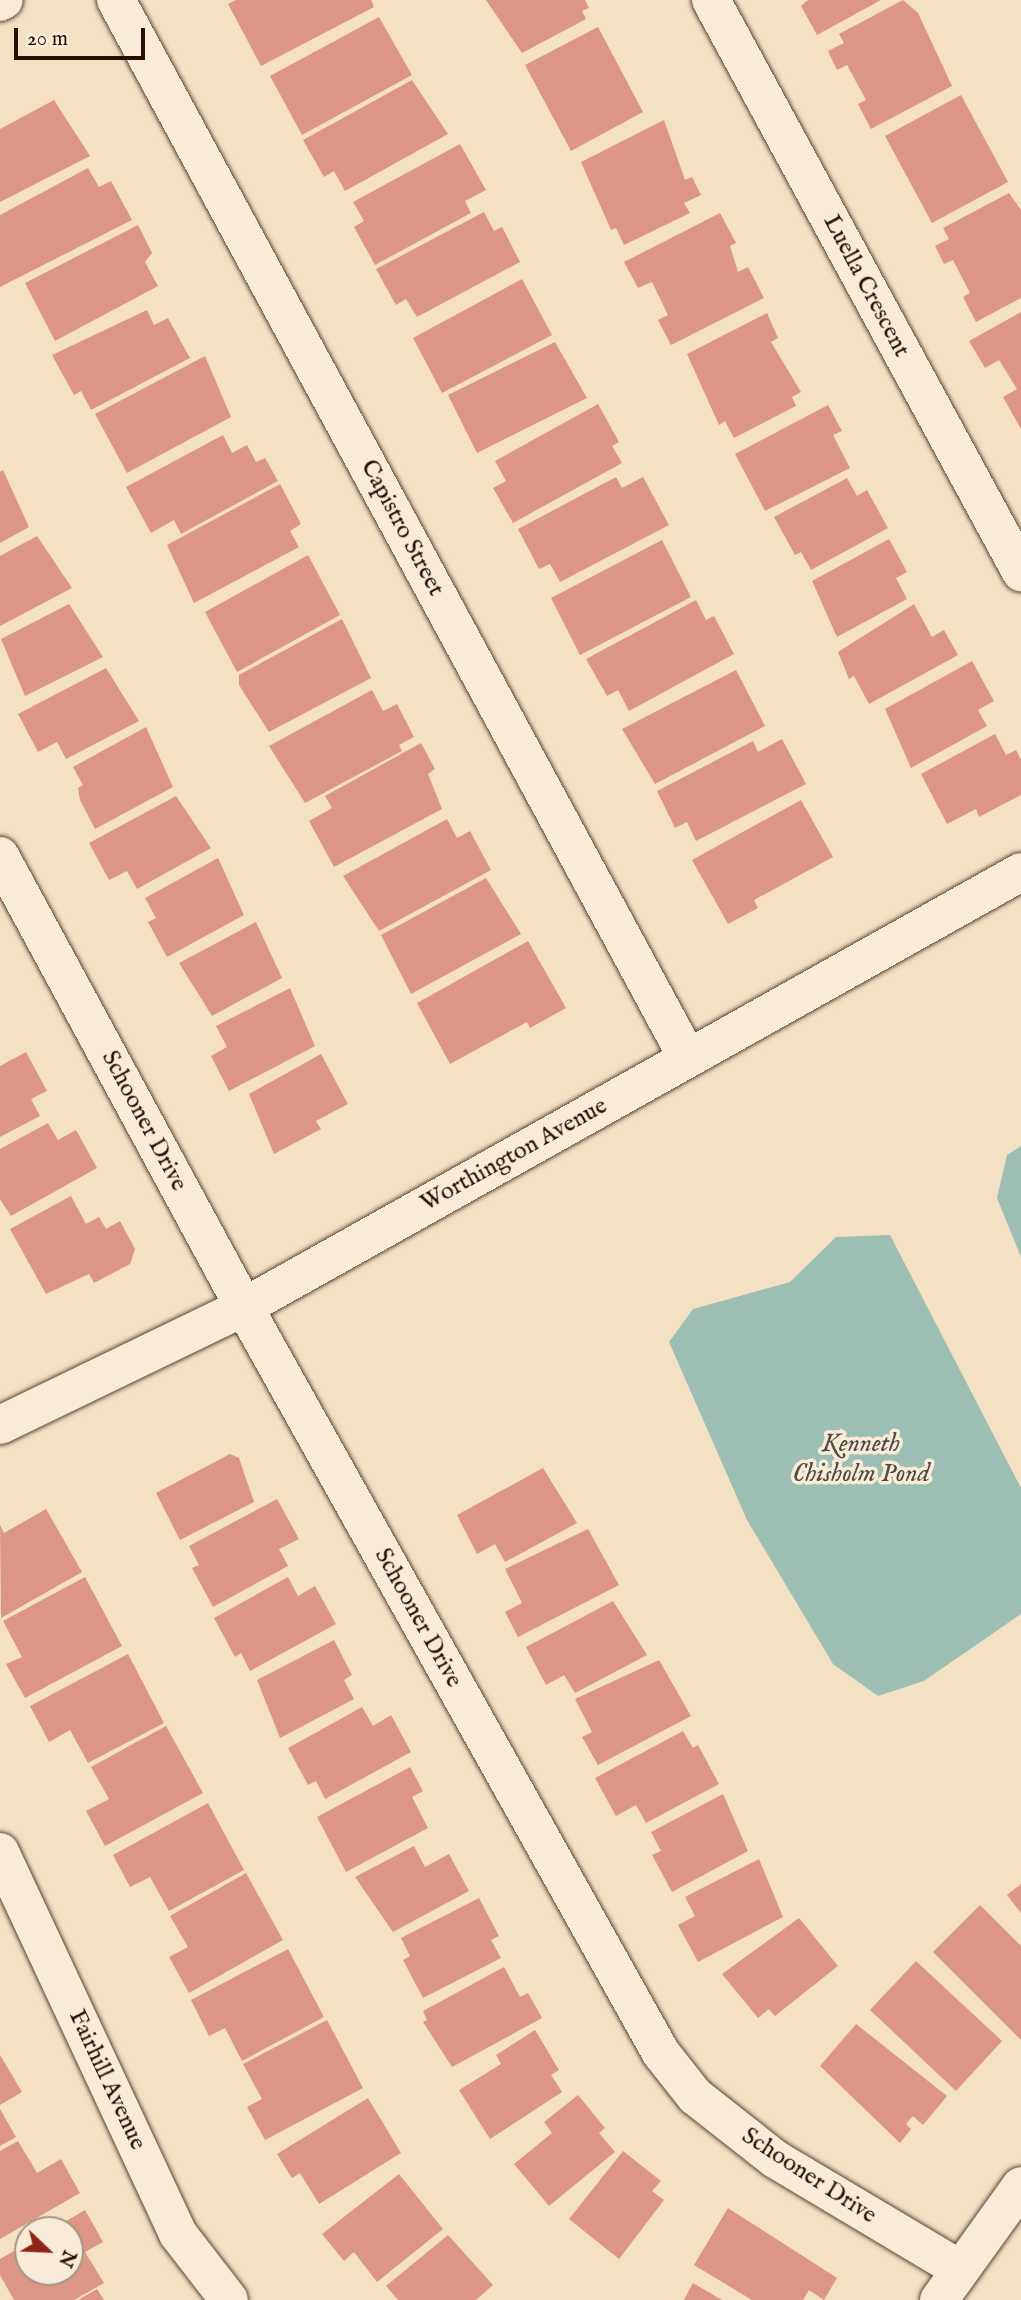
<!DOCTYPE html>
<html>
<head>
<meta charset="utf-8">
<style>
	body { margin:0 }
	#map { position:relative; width:1021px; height:2300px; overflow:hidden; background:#f4e1c4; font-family:"IM FELL English",serif }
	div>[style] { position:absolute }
	.water>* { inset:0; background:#9cbeb3 }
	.building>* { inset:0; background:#dd9586 }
	.roads { filter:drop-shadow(0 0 2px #5a4432) drop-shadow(0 0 2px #5a4432) }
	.minor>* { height:38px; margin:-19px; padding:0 19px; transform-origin:19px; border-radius:19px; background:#f8ecd9 }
	.tertiary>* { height:38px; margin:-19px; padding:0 19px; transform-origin:19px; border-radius:19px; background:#f8ecd9 }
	span { translate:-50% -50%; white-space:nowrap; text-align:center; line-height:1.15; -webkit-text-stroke:7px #f8ecd9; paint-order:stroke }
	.street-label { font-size:24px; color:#260f02 }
	.water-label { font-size:26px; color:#4f4c40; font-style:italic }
	.north { position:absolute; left:14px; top:2216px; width:70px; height:70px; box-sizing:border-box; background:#f8ecd9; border:2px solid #a49483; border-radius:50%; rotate:113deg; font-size:19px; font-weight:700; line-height:28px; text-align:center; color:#260f02 }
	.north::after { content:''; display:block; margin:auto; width:24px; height:32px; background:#8f2418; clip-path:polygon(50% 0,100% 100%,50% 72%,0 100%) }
	.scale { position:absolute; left:14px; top:28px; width:131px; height:32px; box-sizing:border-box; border:4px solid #260f02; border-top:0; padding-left:9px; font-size:21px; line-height:24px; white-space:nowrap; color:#260f02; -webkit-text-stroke:5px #f8ecd9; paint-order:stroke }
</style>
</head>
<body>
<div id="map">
	<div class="water">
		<div style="clip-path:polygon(1021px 1146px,1021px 1257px,997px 1198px,1007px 1155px)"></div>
		<div style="clip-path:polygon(890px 1235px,1021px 1488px,1021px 1614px,924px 1681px,878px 1696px,833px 1664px,747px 1520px,669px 1342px,693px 1309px,790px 1282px,836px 1237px)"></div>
	</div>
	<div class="building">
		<div style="clip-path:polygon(236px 0,371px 0,374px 7px,261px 66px,228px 4px)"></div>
		<div style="clip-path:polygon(486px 0,585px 0,589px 8px,582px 11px,586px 19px,522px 53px)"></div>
		<div style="clip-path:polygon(808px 0,881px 0,817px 35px,801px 6px)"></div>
		<div style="clip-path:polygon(903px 0,918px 13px,952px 86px,871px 129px,858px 104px,866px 100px,847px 65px,837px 70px,828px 51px,844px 43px,839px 34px)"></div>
		<div style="clip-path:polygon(379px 17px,412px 75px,302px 135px,270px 76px)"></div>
		<div style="clip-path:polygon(598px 27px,643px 112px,571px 151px,525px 65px)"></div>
		<div style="clip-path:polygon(412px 80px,448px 134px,345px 191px,334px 171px,324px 177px,303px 140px)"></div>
		<div style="clip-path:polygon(961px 95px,1008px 182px,932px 223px,885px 136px)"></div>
		<div style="clip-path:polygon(54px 100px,90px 156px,0 202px,0 129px)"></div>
		<div style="clip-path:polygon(664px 120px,685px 180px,692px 177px,701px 195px,684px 203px,690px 213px,624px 245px,616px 228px,611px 230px,581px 162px)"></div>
		<div style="clip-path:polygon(460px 144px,486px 190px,465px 201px,471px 213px,375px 265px,354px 227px,364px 221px,353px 202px)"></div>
		<div style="clip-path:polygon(88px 168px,99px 187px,111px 181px,132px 220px,0 287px,0 215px)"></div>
		<div style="clip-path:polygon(1009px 193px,1021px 210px,1021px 298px,976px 322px,963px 297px,970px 293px,953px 260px,944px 264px,935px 246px,949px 239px,943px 228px)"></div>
		<div style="clip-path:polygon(484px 212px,494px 231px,502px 227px,520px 262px,417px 317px,406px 299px,396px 305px,376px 269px)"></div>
		<div style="clip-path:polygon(720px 213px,736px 243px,730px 246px,738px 272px,748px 267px,764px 298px,671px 345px,658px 320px,668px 315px,652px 282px,638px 288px,624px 262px)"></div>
		<div style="clip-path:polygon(138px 225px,152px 253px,145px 262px,158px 286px,55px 341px,25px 283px)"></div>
		<div style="clip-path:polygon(522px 279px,552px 335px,442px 393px,413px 338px)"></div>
		<div style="clip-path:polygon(147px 310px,154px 325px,168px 318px,190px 358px,91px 410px,81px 391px,74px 395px,52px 355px)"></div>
		<div style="clip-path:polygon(1021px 312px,1021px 429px,1003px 397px,1017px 389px,999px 360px,985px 368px,969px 341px)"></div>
		<div style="clip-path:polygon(767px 313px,778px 338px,771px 342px,801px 392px,792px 397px,796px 406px,734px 438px,725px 421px,719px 425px,687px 354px)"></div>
		<div style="clip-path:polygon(555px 342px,587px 398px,477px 453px,448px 395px)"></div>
		<div style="clip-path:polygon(205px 356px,231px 417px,127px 473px,95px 414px)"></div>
		<div style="clip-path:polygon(598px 404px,619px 442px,612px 446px,622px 463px,513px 523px,493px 488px,506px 481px,495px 461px)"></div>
		<div style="clip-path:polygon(828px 405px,842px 431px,833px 435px,850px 468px,765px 511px,735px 454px)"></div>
		<div style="clip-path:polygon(223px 435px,232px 453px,247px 445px,256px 462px,265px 458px,278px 481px,181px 534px,174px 520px,151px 533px,126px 487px)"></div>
		<div style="clip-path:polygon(3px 470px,29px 527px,0 543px,0 472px)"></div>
		<div style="clip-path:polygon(616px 477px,622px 488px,643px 477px,669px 525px,560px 582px,550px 564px,539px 569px,518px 529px)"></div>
		<div style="clip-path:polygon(847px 478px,857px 496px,867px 490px,888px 528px,811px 570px,801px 552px,795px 555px,774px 517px)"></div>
		<div style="clip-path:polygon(280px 484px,301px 524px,290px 531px,299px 547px,194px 603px,167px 545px)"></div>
		<div style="clip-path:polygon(37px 536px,72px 588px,0 626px,0 556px)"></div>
		<div style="clip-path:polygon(889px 539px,907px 572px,896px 578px,907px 599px,837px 637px,812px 581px)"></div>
		<div style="clip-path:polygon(662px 540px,691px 597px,580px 655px,551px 598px)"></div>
		<div style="clip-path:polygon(308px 555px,340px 615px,237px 672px,205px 612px)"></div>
		<div style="clip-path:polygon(696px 600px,706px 620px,714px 616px,734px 654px,629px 711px,618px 690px,607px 696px,586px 659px)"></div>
		<div style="clip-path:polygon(69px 604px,103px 657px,25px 696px,1px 639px)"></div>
		<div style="clip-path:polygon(914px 604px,932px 637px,944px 630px,958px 655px,869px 704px,854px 676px,849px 679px,838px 652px)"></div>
		<div style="clip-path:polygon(342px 619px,371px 678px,269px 732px,239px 685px,239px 675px)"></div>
		<div style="clip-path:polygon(972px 661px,994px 701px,978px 710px,987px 726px,911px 768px,885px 709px)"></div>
		<div style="clip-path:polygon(106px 668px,139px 721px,66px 759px,57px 742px,38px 752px,18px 714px)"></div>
		<div style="clip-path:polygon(736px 670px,765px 726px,655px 784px,622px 729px)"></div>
		<div style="clip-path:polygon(372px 690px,383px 711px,397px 704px,414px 737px,399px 745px,402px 751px,305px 803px,269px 746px)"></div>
		<div style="clip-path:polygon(146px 727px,173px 787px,95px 829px,80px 800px,78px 788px,83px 785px,73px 767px)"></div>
		<div style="clip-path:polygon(995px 734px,1006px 755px,1016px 750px,1021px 760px,1021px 795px,979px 817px,976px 809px,947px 824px,921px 774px)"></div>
		<div style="clip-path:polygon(782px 739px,806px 784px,696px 841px,687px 822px,675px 828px,657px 791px,753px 741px,758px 752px)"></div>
		<div style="clip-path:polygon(421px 743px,435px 769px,428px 774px,442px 809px,334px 867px,309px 821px,332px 808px,325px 796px)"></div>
		<div style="clip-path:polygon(176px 796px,211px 848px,137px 889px,127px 871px,109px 880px,89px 843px)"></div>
		<div style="clip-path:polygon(801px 800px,833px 857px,754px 900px,758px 908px,728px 924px,692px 860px)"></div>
		<div style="clip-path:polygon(447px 819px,457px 838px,470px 831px,491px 870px,379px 931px,343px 876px)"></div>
		<div style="clip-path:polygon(218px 858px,244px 915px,167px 957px,148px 922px,156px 918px,145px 898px)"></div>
		<div style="clip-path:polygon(486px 878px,521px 934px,411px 994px,381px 935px)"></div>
		<div style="clip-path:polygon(256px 922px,282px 978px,212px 1016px,179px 963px)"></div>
		<div style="clip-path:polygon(528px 941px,566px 1008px,530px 1028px,527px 1022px,450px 1064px,417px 1003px)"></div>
		<div style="clip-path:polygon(290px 988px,315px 1046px,229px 1091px,211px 1056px,227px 1047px,216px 1026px)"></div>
		<div style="clip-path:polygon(26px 1052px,47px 1091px,31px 1099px,40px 1116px,0 1137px,0 1066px)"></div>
		<div style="clip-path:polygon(321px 1054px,348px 1104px,316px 1121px,321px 1129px,274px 1154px,249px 1094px)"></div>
		<div style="clip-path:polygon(48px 1123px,58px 1140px,76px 1130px,97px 1168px,11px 1216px,0 1199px,0 1149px)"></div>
		<div style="clip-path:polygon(71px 1196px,86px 1224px,99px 1217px,106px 1229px,120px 1221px,135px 1249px,130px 1264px,94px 1283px,89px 1274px,46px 1294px,10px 1229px)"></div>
		<div style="clip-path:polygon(230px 1454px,239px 1458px,254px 1502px,180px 1540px,156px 1493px)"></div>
		<div style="clip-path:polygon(543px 1468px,577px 1523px,505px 1562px,495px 1544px,477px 1554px,457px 1515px)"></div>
		<div style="clip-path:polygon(277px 1499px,299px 1539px,279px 1549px,288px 1566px,213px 1607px,192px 1568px,199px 1565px,189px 1546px)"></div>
		<div style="clip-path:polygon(46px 1509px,82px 1572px,1px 1618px,0 1525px,4px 1533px)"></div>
		<div style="clip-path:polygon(588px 1529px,619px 1585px,518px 1637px,505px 1612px,522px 1603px,505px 1569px)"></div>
		<div style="clip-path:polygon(85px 1577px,122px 1646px,25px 1698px,6px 1664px,22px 1657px,3px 1621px)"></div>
		<div style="clip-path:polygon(288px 1577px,298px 1596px,315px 1586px,336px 1624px,250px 1671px,241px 1653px,235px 1657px,214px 1618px)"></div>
		<div style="clip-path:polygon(613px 1601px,647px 1655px,575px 1693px,564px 1675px,546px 1685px,526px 1647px)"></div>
		<div style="clip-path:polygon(334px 1640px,352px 1675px,344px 1680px,354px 1699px,280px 1738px,257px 1680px)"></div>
		<div style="clip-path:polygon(128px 1654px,164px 1723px,88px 1763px,70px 1730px,49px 1742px,30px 1706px)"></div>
		<div style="clip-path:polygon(659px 1660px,691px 1716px,598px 1765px,582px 1737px,592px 1732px,575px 1699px)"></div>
		<div style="clip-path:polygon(362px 1707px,373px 1726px,391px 1715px,411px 1752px,325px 1799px,316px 1781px,308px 1785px,288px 1748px)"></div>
		<div style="clip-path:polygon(166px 1726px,203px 1793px,105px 1846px,86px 1811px,109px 1799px,91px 1767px)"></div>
		<div style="clip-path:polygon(683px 1731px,693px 1748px,698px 1745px,719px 1784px,646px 1823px,636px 1805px,616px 1816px,595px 1778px)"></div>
		<div style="clip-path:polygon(410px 1767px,423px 1791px,412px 1797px,428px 1828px,346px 1872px,317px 1817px)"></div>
		<div style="clip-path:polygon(723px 1794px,748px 1851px,672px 1892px,652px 1855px,661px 1851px,651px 1832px)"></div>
		<div style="clip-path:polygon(208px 1803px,244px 1870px,169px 1911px,150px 1877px,130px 1887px,113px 1855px)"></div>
		<div style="clip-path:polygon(414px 1846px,425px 1867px,449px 1854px,469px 1891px,393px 1932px,355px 1877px)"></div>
		<div style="clip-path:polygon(759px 1859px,783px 1917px,698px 1962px,678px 1925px,695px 1916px,685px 1897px)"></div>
		<div style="clip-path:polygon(246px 1873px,283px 1940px,189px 1993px,169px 1957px,188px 1947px,170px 1916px)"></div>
		<div style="clip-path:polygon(1021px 1884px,1021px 1913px,1007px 1895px)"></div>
		<div style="clip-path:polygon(479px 1898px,499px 1936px,491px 1940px,501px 1958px,423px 1998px,403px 1960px,410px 1956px,401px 1938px)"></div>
		<div style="clip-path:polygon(980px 1905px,1021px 1946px,1021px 2040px,933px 1952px)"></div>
		<div style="clip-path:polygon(799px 1918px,838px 1966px,775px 2016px,769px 2009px,758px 2018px,722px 1974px)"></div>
		<div style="clip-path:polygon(288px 1949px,324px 2017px,242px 2061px,225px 2028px,209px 2036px,191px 2000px)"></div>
		<div style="clip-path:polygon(916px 1961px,1002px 2041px,956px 2091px,870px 2010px)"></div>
		<div style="clip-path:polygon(504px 1967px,520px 1997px,528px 1993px,542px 2018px,452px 2067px,423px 2022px,427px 2020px,423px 2011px)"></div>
		<div style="clip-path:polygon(327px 2020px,363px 2088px,265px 2140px,247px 2107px,262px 2099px,243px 2064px)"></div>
		<div style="clip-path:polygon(856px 2024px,947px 2096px,923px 2125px,913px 2116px,906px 2124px,911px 2129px,900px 2143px,820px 2066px)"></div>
		<div style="clip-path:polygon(535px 2030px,559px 2070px,551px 2075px,562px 2092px,490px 2139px,459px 2090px,501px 2064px,496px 2055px)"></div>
		<div style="clip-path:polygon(0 2055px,22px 2092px,0 2105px)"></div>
		<div style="clip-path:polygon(578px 2095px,605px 2128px,599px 2133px,615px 2152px,549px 2206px,514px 2164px,552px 2133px,544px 2122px)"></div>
		<div style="clip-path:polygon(368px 2098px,401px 2153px,319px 2204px,300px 2173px,292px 2178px,277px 2154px)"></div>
		<div style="clip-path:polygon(0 2109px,16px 2137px,0 2146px)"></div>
		<div style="clip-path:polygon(18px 2141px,37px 2173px,61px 2159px,80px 2193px,0 2239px,0 2151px)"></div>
		<div style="clip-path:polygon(623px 2151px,661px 2181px,652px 2191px,664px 2200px,619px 2259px,569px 2219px)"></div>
		<div style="clip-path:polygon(399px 2174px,443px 2229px,377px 2282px,354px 2252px,344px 2261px,322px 2234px)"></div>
		<div style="clip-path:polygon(728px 2208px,837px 2278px,824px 2300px,809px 2290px,803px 2300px,752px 2300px,694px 2265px)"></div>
		<div style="clip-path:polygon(85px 2210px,103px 2242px,85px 2252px,104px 2283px,74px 2300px,14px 2300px,0 2275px,0 2259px,28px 2243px,28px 2272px,70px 2272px,70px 2230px,51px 2230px)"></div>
		<div style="clip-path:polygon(448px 2235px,493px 2285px,476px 2300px,398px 2300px,386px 2286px)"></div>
		<div style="clip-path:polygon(693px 2283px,722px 2300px,684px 2300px)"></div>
		<div style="clip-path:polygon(97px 2289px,104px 2300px,78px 2300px,92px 2292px)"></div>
	</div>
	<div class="roads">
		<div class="minor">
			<div style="left:116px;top:0;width:1201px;rotate:61.62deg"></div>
			<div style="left:711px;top:0;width:651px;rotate:61.54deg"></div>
			<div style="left:0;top:2px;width:4px;rotate:-27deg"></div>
			<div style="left:0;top:856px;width:513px;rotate:61.59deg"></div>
			<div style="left:244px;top:1307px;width:855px;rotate:60.8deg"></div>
			<div style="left:661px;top:2053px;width:55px;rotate:51.7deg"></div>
			<div style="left:695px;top:2096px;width:102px;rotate:38.2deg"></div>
			<div style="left:775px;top:2159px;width:213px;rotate:30.8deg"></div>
			<div style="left:0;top:1425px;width:271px;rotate:-25.8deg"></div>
			<div style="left:244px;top:1307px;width:890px;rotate:-29.24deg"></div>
		</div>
		<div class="tertiary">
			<div style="left:0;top:1852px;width:421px;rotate:65deg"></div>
			<div style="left:178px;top:2234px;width:83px;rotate:52.3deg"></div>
			<div style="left:939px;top:2300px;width:140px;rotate:-54.3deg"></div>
		</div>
	</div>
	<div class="street-label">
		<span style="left:866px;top:286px;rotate:62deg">Luella Crescent</span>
		<span style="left:402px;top:528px;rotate:62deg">Capistro Street</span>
		<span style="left:144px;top:1121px;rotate:62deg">Schooner Drive</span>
		<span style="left:514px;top:1155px;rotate:-29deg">Worthington Avenue</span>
		<span style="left:418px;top:1618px;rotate:61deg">Schooner Drive</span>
		<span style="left:107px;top:2080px;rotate:65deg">Fairhill Avenue</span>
		<span style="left:809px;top:2176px;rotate:33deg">Schooner Drive</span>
	</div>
	<div class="water-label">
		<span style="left:861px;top:1459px">Kenneth<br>Chisholm Pond</span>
	</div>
	<div class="north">N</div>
	<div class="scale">20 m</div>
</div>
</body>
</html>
